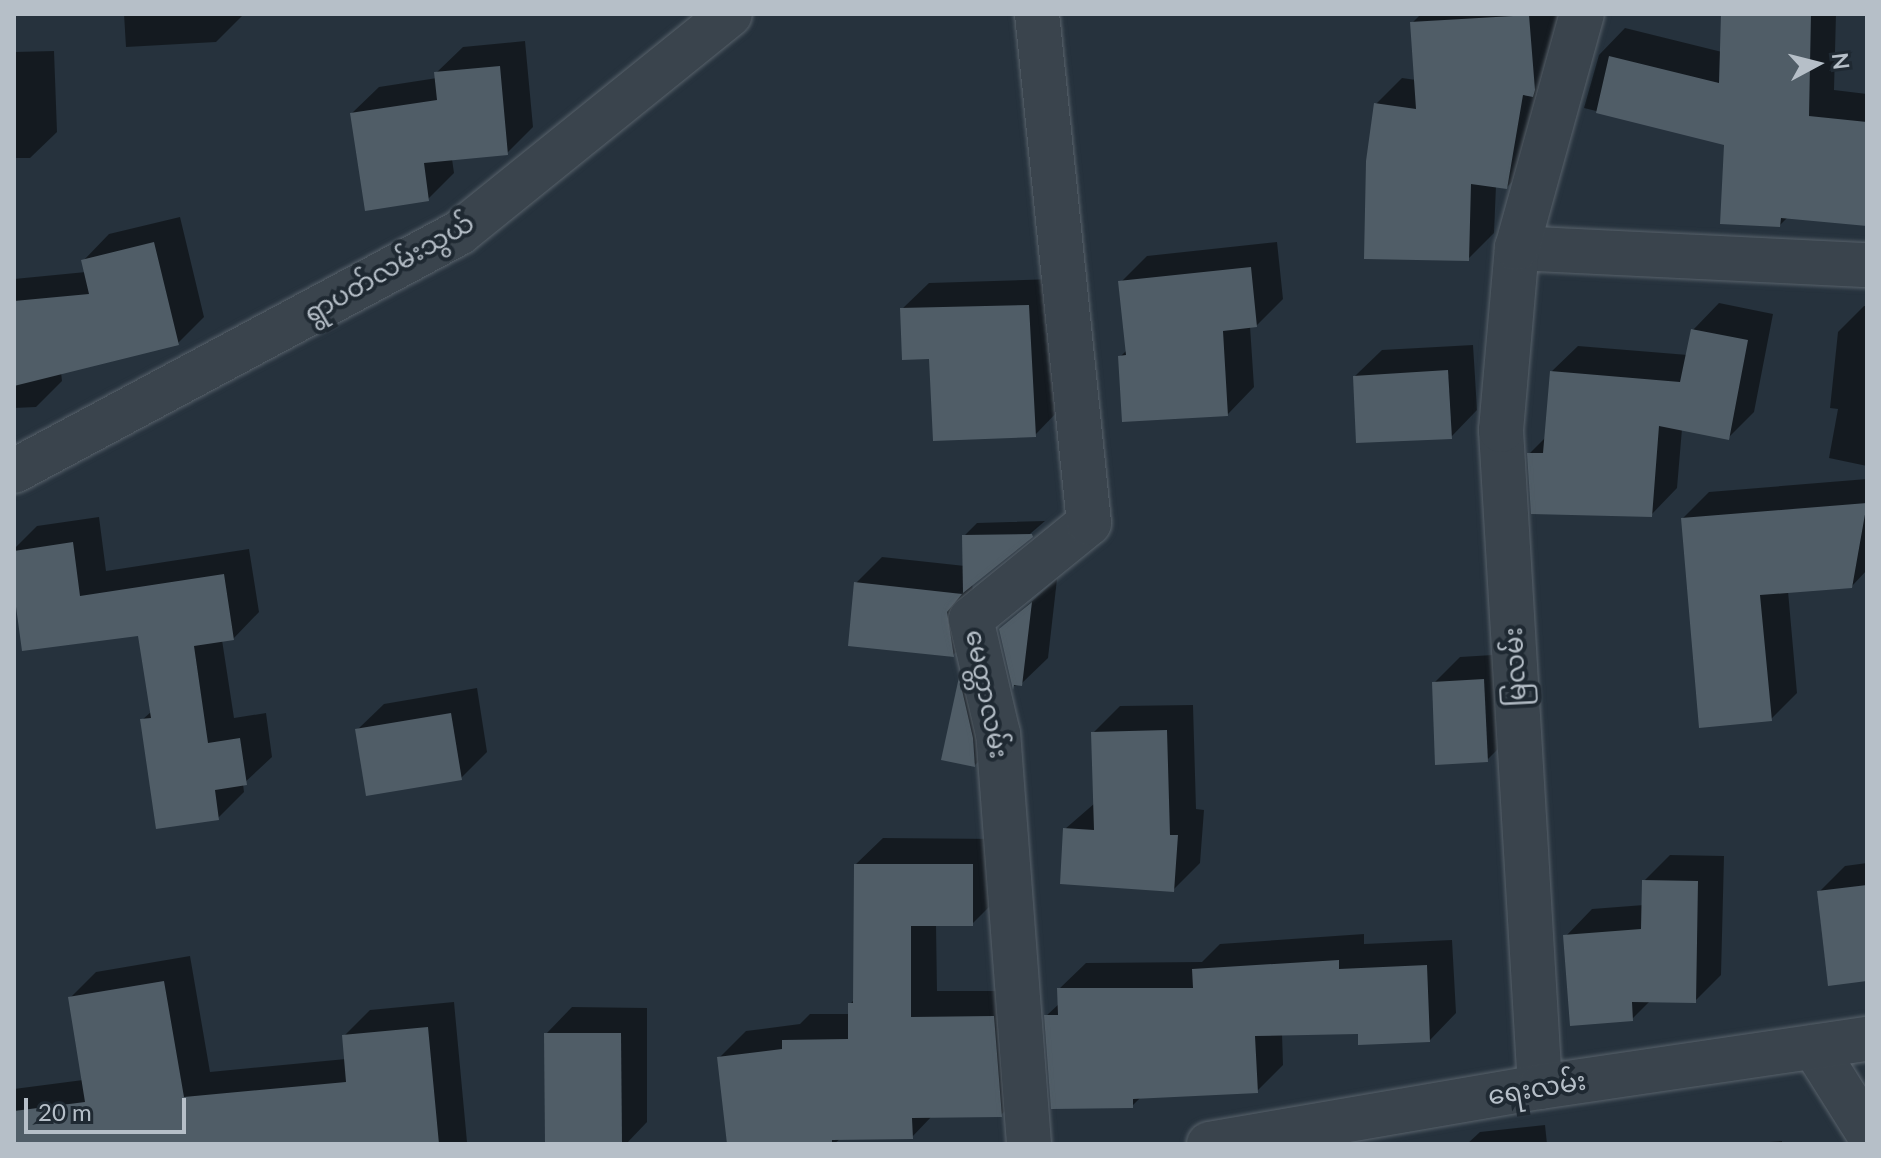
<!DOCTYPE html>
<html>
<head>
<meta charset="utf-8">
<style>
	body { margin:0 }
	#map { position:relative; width:1881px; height:1158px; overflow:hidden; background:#26323d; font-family:Lato,"Noto Sans Myanmar",sans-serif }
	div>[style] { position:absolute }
	.shadow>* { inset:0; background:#0007 }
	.building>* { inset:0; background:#505d67 }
	.roads { filter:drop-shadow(0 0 2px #58626b) drop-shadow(0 0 2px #58626b) }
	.minor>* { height:44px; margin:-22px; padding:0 22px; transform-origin:22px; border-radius:22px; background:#3a444d }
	span { translate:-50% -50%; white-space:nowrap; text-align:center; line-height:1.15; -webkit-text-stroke:8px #1f2932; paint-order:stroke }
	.street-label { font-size:26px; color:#b6bfc8 }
	.frame { position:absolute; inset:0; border:16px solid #b6bfc8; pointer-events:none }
	.north { position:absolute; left:1777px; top:24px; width:80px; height:80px; -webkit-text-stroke:6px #1f2932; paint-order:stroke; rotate:83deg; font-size:22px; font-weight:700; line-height:32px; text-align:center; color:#b6bfc8 }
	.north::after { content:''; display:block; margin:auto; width:28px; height:36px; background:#b6bfc8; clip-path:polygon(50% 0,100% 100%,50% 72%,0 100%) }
	.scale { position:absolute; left:24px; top:1098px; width:162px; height:36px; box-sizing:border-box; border:4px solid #b6bfc8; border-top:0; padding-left:10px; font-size:24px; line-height:28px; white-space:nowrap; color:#b6bfc8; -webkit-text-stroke:6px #1f2932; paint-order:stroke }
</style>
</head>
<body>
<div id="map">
	<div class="shadow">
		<div style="clip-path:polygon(124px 14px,242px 14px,242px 16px,216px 42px,126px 47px)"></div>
		<div style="clip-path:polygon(1421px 14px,1574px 14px,1533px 161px,1507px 187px,1496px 186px,1494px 233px,1468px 259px,1376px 104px,1402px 78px,1416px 80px,1412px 23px)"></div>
		<div style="clip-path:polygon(1723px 14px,1836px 14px,1834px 90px,1867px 94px,1867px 225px,1788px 217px,1780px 225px,1726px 143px,1584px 108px,1599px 55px,1625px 28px,1722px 52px)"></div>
		<div style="clip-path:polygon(525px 41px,533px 127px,507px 153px,452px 159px,454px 173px,428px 199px,352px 113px,379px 87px,437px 78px,436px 73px,463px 47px)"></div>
		<div style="clip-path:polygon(54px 51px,57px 132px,30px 158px,14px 158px,14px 52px)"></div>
		<div style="clip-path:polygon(180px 217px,204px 317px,178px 343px,61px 372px,62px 381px,36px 407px,14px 408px,14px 279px,86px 272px,83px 261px,109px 234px)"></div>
		<div style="clip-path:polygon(1277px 242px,1283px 299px,1257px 325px,1250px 326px,1254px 387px,1228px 414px,1120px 357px,1128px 349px,1121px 282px,1147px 256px)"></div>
		<div style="clip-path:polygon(1054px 279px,1061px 408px,1035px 435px,931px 357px,902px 309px,929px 283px)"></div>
		<div style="clip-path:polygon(1719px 303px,1773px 314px,1754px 412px,1728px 438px,1682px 429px,1677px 488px,1651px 515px,1529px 454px,1546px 437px,1551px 372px,1578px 346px,1688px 355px,1693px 330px)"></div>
		<div style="clip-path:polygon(1864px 306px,1867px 306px,1867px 466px,1829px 458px,1838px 409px,1830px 408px,1838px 332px)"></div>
		<div style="clip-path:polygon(1473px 345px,1477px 410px,1451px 437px,1355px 376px,1382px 350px)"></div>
		<div style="clip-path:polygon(1867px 479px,1867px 570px,1852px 586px,1788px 591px,1797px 693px,1771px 719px,1683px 518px,1709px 492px)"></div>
		<div style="clip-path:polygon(99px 517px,106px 571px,249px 549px,259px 612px,233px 639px,222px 640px,234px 718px,266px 713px,272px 757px,243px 784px,244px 792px,218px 818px,142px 720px,152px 711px,140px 633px,14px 577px,14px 549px,37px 526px)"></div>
		<div style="clip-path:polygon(1045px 521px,972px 584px,980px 629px,953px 655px,856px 583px,882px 557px,965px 566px,964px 536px,977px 523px)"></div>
		<div style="clip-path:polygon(1057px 579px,1048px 658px,1021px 684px,1014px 686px,1001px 629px)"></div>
		<div style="clip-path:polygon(985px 653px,1001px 739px,975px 765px,944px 758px,961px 678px)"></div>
		<div style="clip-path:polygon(1509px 654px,1513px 734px,1487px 760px,1434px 683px,1460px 657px)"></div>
		<div style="clip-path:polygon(477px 688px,487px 752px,461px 778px,357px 730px,384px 704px)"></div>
		<div style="clip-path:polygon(1193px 705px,1196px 809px,1204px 810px,1200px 863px,1174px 889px,1065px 829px,1095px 803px,1093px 733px,1120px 706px)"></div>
		<div style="clip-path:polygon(883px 838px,999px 839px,998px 898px,972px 924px,936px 924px,937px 991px,1020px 991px,1027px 1088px,1001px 1115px,933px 1115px,912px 1137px,841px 1138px,834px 1144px,729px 1144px,720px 1057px,746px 1031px,800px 1024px,810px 1014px,850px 1014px,850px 1004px,855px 999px,856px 864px)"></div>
		<div style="clip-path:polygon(1670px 855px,1724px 856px,1721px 975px,1695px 1001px,1651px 1000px,1632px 1019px,1566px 936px,1592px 909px,1644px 905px,1644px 881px)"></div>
		<div style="clip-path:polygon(1867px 863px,1867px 979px,1819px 892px,1845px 866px)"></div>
		<div style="clip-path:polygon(1364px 934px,1364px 944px,1452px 940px,1456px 1013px,1430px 1040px,1360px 1032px,1282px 1033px,1283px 1065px,1257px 1091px,1142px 1096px,1132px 1106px,1046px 1016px,1060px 1003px,1059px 989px,1086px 963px,1202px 962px,1220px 944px)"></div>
		<div style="clip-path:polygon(190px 956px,210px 1072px,346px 1059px,344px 1036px,370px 1010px,454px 1002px,467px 1142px,14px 1144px,14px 1089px,83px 1080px,70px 998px,96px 972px)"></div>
		<div style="clip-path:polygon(572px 1007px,647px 1008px,647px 1122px,626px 1144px,547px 1144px,546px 1034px)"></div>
		<div style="clip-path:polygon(1545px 1125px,1547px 1144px,1467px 1144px,1480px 1132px)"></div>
		<div style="clip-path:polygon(1782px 1141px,1782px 1144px,1741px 1144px)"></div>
	</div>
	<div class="building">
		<div style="clip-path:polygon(1721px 14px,1811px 14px,1809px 116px,1867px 122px,1867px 226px,1781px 218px,1780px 227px,1720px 224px,1724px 145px,1596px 113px,1609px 56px,1719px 83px)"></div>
		<div style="clip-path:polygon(1529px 15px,1535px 90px,1533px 97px,1523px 95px,1507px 189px,1471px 184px,1469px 261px,1364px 259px,1366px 161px,1374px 103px,1416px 109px,1410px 22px)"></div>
		<div style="clip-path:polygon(500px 66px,508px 155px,424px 163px,429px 201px,365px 211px,350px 113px,437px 100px,434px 72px)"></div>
		<div style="clip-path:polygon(154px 242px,179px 345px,14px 386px,14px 301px,89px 294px,81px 260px)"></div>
		<div style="clip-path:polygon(1251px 267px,1257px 327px,1223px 331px,1228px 416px,1122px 422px,1118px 356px,1126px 355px,1118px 281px)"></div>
		<div style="clip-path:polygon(1029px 305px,1036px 437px,933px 441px,929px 359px,902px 360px,900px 308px)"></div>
		<div style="clip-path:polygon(1691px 329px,1748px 340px,1729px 440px,1659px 426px,1652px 517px,1531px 514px,1527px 453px,1543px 453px,1550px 371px,1680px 382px)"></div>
		<div style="clip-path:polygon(1448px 370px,1452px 439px,1356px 443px,1353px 376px)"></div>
		<div style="clip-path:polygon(1867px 503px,1852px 588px,1760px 595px,1772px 721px,1699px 728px,1681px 518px)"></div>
		<div style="clip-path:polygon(1032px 534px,1033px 537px,963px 593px,962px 535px)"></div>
		<div style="clip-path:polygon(73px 542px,80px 596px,224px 574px,234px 640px,194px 646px,208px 743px,240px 738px,247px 785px,215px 790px,219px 820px,156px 829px,140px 719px,151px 718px,138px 636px,22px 651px,14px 592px,14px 551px)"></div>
		<div style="clip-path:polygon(854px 582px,962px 594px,947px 612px,954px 657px,848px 646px)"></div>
		<div style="clip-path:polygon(1032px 602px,1022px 686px,1014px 685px,1013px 690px,999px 629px)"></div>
		<div style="clip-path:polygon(959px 677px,973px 738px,975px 767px,941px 760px)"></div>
		<div style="clip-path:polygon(1484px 679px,1488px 762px,1435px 765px,1432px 682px)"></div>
		<div style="clip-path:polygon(451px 713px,462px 780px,366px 796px,355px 729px)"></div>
		<div style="clip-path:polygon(1167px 730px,1170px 835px,1178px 835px,1174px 892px,1060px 884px,1063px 828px,1094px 830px,1091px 732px)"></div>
		<div style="clip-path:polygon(854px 864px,973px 864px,973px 926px,911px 926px,911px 1017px,994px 1016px,1002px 1117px,912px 1118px,913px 1139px,832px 1140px,832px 1144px,727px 1144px,717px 1057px,782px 1049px,782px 1040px,848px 1039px,848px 1003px,853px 1003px)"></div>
		<div style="clip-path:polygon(1642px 880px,1698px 881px,1696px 1003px,1632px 1002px,1633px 1021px,1570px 1026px,1563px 935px,1641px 929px)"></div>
		<div style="clip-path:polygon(1867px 885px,1867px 981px,1828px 986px,1817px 891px)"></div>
		<div style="clip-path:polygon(1339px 960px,1339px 969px,1427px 965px,1430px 1042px,1358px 1045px,1358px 1034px,1255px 1036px,1258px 1093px,1133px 1099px,1133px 1108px,1051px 1109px,1044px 1015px,1058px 1015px,1057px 988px,1193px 988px,1192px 969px)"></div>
		<div style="clip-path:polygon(164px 981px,184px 1097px,346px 1082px,342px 1035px,428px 1027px,439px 1144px,14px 1144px,14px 1111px,85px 1102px,68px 997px)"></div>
		<div style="clip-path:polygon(544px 1033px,621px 1033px,622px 1144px,545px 1144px)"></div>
	</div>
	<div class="roads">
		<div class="minor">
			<div style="left:1517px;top:248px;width:350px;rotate:2.8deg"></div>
			<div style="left:14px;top:471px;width:505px;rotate:-28.14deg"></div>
			<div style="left:459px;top:233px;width:348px;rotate:-38.9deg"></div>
			<div style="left:1814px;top:1047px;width:99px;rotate:57.8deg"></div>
			<div style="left:1540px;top:1087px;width:658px;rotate:-93.4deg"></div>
			<div style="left:1501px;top:430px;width:183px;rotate:-85deg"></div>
			<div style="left:1517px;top:248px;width:243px;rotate:-74.5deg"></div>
			<div style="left:1029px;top:1144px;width:411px;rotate:-94.3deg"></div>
			<div style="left:998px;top:734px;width:118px;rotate:-103.2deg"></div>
			<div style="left:971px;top:619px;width:152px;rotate:-39.1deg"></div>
			<div style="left:1089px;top:523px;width:512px;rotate:-95.83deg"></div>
			<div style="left:1209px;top:1144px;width:336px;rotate:-9.8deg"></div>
			<div style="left:1540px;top:1087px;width:331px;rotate:-8.4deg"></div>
		</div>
	</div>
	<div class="street-label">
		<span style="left:389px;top:268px;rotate:-30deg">ရွာပတ်လမ်းသွယ်</span>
		<span style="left:1515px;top:667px;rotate:-93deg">မြလမ်း</span>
		<span style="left:987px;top:694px;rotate:79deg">မေတ္တာလမ်း</span>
		<span style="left:1537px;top:1088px;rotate:-9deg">ရေးလမ်း</span>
	</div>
	<div class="frame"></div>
	<div class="north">N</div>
	<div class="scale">20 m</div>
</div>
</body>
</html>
